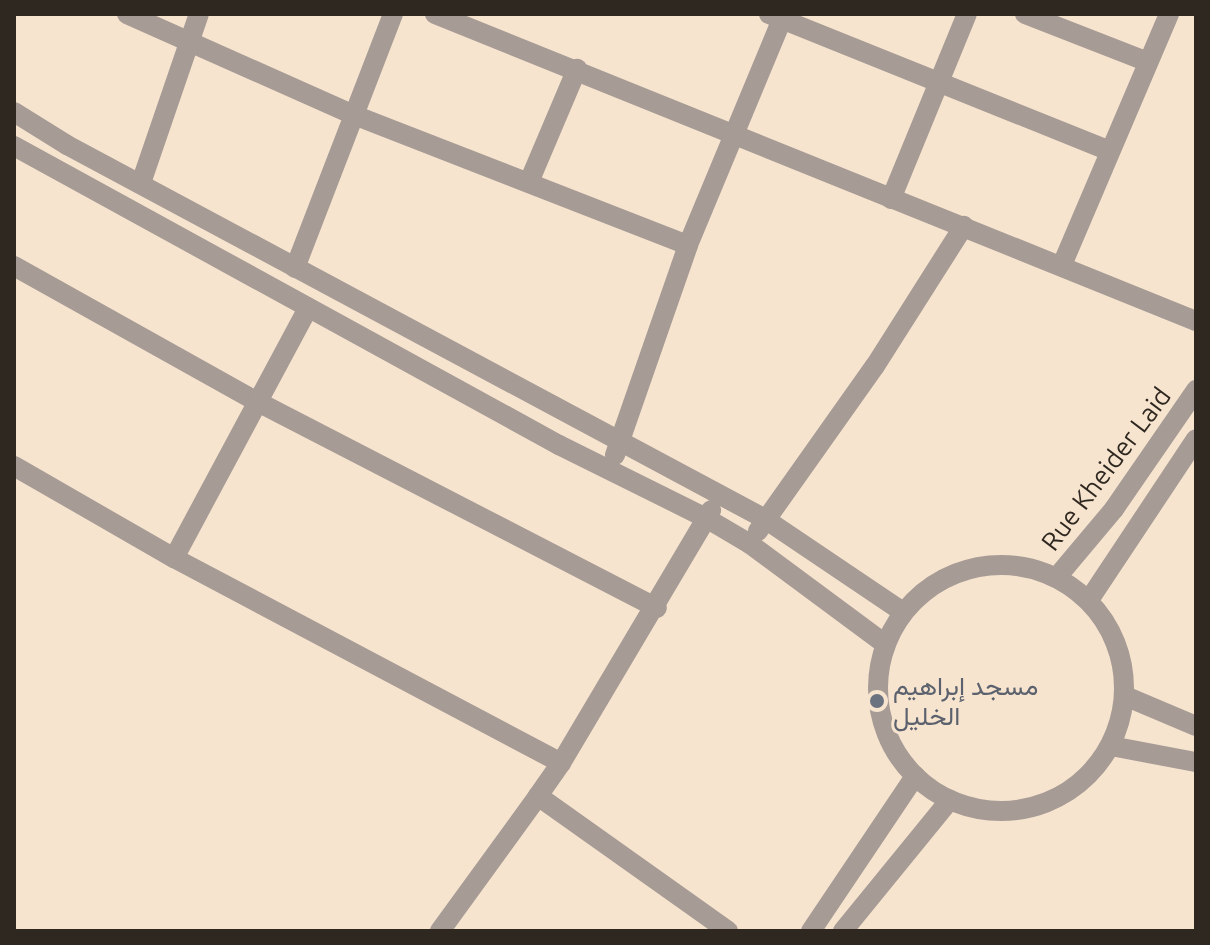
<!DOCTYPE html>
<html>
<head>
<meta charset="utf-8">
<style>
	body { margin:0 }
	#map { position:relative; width:1210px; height:945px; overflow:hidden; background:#f7e4cf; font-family:Ubuntu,Vazirmatn,sans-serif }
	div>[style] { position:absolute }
	.minor>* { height:20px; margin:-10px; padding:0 10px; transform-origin:10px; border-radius:10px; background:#a69b95 }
	.minor>.ring { margin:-10px; padding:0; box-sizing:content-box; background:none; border:20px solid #a69b95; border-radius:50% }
	.dots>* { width:22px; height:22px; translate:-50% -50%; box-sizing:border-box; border:4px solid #f7e4cf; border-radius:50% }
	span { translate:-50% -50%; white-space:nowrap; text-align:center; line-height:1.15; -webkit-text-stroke:6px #f7e4cf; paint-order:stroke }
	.street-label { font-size:26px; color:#2f2820 }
	.worship-label { font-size:26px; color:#5b616d }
	.left { translate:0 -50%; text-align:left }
	.frame { position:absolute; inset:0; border:16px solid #2f2820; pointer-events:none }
</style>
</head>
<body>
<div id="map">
	<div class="minor">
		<div style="left:127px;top:14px;width:248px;rotate:24deg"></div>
		<div style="left:354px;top:115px;width:358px;rotate:21.3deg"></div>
		<div style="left:435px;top:14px;width:821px;rotate:21.97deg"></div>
		<div style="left:769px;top:14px;width:367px;rotate:21.9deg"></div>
		<div style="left:1025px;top:14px;width:132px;rotate:21.3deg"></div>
		<div style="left:14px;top:112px;width:62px;rotate:31.9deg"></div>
		<div style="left:67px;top:145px;width:792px;rotate:28.18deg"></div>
		<div style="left:765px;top:519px;width:166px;rotate:34deg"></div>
		<div style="left:14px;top:146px;width:622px;rotate:28.75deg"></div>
		<div style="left:559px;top:445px;width:164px;rotate:26.4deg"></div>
		<div style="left:706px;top:518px;width:51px;rotate:30.6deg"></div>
		<div style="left:750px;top:544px;width:168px;rotate:36.5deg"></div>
		<div style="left:529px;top:182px;width:123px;rotate:-67deg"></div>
		<div style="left:141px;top:183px;width:179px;rotate:-71.1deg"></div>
		<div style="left:891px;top:199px;width:200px;rotate:-67.7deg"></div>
		<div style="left:1062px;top:265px;width:273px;rotate:-66.9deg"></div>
		<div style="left:14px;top:266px;width:277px;rotate:29.2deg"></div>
		<div style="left:256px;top:401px;width:451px;rotate:27.3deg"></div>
		<div style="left:295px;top:268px;width:272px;rotate:-68.9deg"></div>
		<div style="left:615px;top:455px;width:222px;rotate:-70.8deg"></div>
		<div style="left:688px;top:245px;width:250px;rotate:-67.4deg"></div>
		<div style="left:14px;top:466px;width:185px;rotate:29.9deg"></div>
		<div style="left:174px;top:558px;width:438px;rotate:27.9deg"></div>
		<div style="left:561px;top:763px;width:294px;rotate:-59.3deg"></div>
		<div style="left:758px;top:531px;width:202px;rotate:-54.7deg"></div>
		<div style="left:875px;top:366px;width:166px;rotate:-57.6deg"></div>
		<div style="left:174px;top:558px;width:284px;rotate:-61.8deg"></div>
		<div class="ring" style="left:878px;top:565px;width:226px;height:226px"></div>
		<div style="left:1057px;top:577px;width:89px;rotate:-50deg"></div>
		<div style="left:1114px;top:509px;width:145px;rotate:-55.4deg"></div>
		<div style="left:1089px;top:600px;width:193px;rotate:-56.4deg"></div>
		<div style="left:1125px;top:696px;width:77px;rotate:22.9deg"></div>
		<div style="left:1111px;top:746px;width:86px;rotate:10.7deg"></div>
		<div style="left:561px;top:763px;width:40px;rotate:124.9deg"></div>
		<div style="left:538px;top:796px;width:233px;rotate:35.4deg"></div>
		<div style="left:440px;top:931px;width:167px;rotate:-54deg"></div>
		<div style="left:811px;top:931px;width:187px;rotate:-56.1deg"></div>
		<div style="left:843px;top:931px;width:169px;rotate:-50.8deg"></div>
	</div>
	<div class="dots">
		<div style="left:877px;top:701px;background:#6b7280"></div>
	</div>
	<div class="street-label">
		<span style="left:1106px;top:469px;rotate:-53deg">Rue Kheider Laid</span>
	</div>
	<div class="worship-label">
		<span class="left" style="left:893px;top:701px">مسجد إبراهيم<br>الخليل</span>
	</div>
	<div class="frame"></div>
</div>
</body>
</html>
